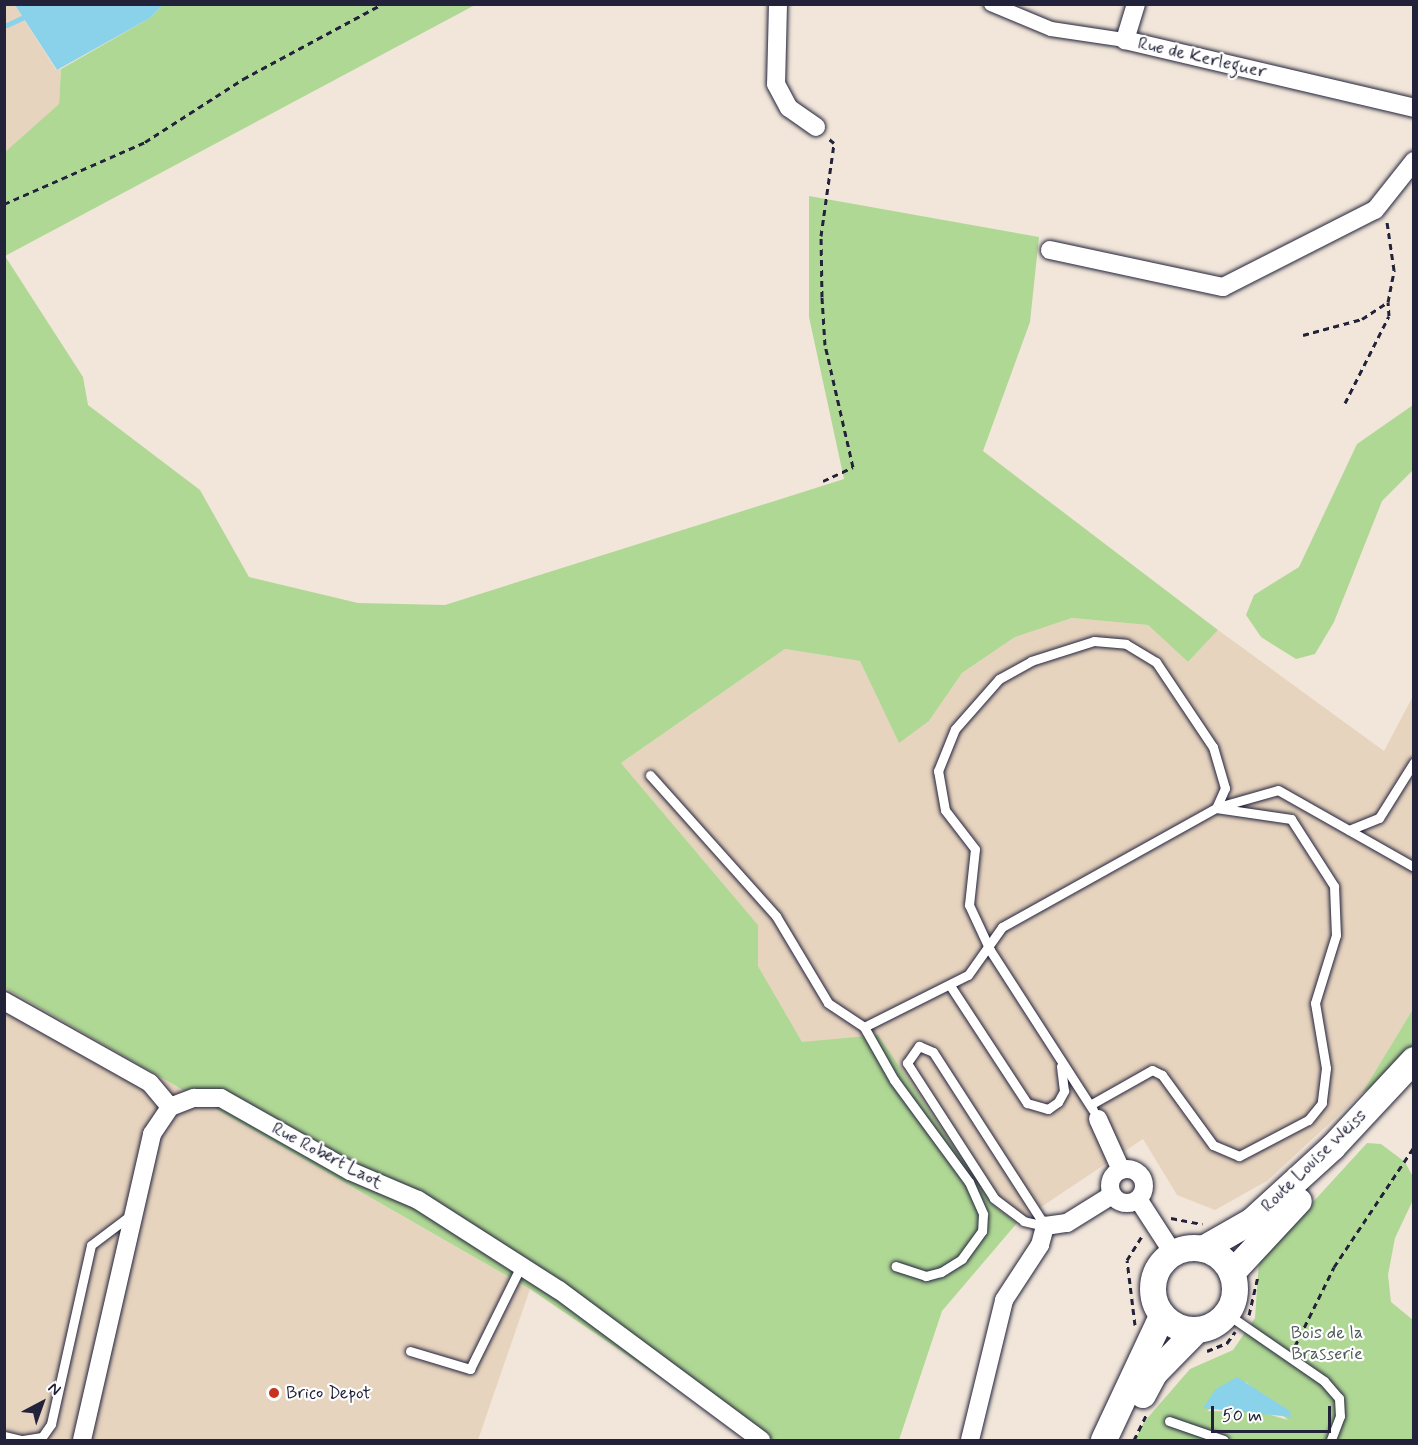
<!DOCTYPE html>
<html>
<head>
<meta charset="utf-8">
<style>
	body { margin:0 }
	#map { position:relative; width:1418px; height:1445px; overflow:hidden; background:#f1e6d9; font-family:Mynerve,sans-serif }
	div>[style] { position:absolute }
	.built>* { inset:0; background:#e7d4bf }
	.green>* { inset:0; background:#b0d895 }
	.water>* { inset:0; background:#89d2ea }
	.stream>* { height:4.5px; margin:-2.25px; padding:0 2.25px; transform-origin:2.25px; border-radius:2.25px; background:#89d2ea }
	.path>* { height:3px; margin-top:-1.5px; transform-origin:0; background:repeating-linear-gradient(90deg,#22223b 0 6px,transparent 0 10.5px) }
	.roads { filter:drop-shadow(0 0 2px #22223b) drop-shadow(0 0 2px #22223b) }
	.service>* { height:9px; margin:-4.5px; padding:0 4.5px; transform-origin:4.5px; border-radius:4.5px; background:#fff }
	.pedestrian>* { height:14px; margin:-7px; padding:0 7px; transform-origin:7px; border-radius:7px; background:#fff }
	.minor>* { height:18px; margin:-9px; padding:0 9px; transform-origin:9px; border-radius:9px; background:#fff }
	.minor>.ring { margin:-9px; padding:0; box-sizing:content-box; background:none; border:18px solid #fff; border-radius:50% }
	.secondary>* { height:26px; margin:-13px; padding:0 13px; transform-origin:13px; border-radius:13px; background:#fff }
	.secondary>.ring { margin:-13px; padding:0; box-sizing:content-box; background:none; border:26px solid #fff; border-radius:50% }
	.dots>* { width:16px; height:16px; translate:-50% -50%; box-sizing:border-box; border:3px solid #fff; border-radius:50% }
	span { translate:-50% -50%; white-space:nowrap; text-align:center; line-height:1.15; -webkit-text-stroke:4.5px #fff; paint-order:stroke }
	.street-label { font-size:18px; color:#22223b }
	.park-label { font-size:18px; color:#4d5956 }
	.poi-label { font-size:18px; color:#22223b }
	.left { translate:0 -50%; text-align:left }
	.frame { position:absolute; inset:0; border:6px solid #22223b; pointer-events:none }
	.north { position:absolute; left:12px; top:1373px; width:60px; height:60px; -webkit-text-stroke:4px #fff; paint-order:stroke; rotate:41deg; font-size:16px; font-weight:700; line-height:24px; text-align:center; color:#22223b }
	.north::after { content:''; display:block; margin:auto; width:21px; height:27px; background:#22223b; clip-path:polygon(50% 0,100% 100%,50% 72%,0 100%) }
	.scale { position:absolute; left:1211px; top:1406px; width:120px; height:27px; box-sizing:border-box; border:3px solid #22223b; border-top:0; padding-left:8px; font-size:18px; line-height:21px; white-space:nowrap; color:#22223b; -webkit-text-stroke:4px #fff; paint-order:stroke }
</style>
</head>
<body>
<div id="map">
	<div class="built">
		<div style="clip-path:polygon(5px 5px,15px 5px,56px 70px,61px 69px,59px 104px,5px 153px)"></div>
		<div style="clip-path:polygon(1072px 618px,1148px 625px,1188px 662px,1218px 630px,1384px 751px,1413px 696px,1413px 1009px,1362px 1093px,1267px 1181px,1215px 1210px,1177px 1195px,1143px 1139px,1017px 1223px,994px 1206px,802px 1043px,758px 966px,758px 925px,621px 763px,785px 649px,860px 661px,929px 721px,962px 673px,1015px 637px)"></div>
		<div style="clip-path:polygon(4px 988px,530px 1289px,478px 1440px,5px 1440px)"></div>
	</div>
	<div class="green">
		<div style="clip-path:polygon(163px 5px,475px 5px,5px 256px,83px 377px,88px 405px,200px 490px,249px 577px,358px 603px,445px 605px,844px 479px,809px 317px,809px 196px,1039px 237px,1030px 322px,983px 451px,1218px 630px,1188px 662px,1148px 625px,1072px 618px,1015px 637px,962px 673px,929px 721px,899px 743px,860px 661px,785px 649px,621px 763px,758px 925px,758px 966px,802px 1042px,878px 1035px,994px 1206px,1017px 1223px,942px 1311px,899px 1440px,752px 1440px,530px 1289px,5px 988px,4px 153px,59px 104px,61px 69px,150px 18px)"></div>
		<div style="clip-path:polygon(1413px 405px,1413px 470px,1382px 501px,1334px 622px,1315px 654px,1296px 659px,1261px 637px,1246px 615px,1254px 595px,1299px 567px,1357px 444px)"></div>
		<div style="clip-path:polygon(1413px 1009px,1413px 1061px,1362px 1093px)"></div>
		<div style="clip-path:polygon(evenodd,1367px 1143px,1381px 1144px,1405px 1162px,1413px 1177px,1412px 1202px,1395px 1238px,1388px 1275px,1391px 1302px,1413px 1320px,1413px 1440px,1135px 1440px,1144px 1422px,1190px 1369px,1233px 1350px,1255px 1318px,1259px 1261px,1367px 1143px,1246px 1382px,1254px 1390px,1288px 1420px,1261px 1412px,1207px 1411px,1246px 1382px)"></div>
	</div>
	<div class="water">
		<div style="clip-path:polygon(15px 5px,163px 5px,150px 18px,57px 70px)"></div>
		<div style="clip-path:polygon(1237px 1377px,1290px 1411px,1291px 1417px,1203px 1408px,1216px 1389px)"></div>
	</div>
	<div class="stream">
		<div style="left:7px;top:25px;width:21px;rotate:-25deg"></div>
	</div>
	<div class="path">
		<div style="left:4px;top:204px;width:154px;rotate:-23.7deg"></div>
		<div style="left:145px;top:142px;width:117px;rotate:-32.7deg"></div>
		<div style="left:243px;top:79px;width:158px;rotate:-28.3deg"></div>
		<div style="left:1303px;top:335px;width:61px;rotate:-15.2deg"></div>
		<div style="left:1362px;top:319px;width:31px;rotate:-33deg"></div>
		<div style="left:1388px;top:302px;width:33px;rotate:-79deg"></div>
		<div style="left:1394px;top:270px;width:49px;rotate:-98.3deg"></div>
		<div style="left:1345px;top:403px;width:97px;rotate:-63.2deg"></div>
		<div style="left:1389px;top:316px;width:14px;rotate:-94deg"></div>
		<div style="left:823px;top:481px;width:33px;rotate:-25deg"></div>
		<div style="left:853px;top:467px;width:125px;rotate:-102.9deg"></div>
		<div style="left:825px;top:345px;width:48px;rotate:-93.6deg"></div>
		<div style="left:822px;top:297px;width:61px;rotate:-90.9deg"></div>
		<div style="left:821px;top:236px;width:94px;rotate:-82deg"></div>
		<div style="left:834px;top:143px;width:8px;rotate:-140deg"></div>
		<div style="left:1171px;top:1218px;width:32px;rotate:11deg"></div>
		<div style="left:1249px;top:1315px;width:40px;rotate:-77deg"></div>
		<div style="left:1135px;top:1325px;width:65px;rotate:-97deg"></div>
		<div style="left:1127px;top:1260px;width:28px;rotate:-58deg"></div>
		<div style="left:1295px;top:1346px;width:88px;rotate:-63.7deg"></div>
		<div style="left:1334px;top:1267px;width:144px;rotate:-56.3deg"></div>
		<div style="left:1207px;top:1351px;width:22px;rotate:-22deg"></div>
		<div style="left:1227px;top:1343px;width:14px;rotate:-54deg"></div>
		<div style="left:1134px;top:1440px;width:30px;rotate:-64deg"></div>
	</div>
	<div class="roads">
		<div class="service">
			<div style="left:650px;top:775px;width:189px;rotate:48.2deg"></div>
			<div style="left:776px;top:916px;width:101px;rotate:59.1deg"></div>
			<div style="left:828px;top:1003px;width:43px;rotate:33.7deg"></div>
			<div style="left:864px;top:1027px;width:116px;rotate:-26.6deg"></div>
			<div style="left:968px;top:975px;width:59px;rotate:-54.7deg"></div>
			<div style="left:1002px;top:927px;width:245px;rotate:-29.1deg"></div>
			<div style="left:1216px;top:808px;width:76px;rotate:8.3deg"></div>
			<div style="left:1291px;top:819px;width:80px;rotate:57.3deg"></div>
			<div style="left:1334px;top:886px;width:49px;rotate:87.7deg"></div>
			<div style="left:1336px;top:935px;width:71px;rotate:107.2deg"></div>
			<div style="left:1315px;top:1003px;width:66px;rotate:80.4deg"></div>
			<div style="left:1326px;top:1068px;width:35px;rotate:97deg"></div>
			<div style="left:1322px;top:1103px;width:22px;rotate:129deg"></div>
			<div style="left:1308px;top:1120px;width:78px;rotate:152.4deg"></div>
			<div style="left:1239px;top:1156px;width:28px;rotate:-157deg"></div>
			<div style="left:1213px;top:1145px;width:87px;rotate:-126.1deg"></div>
			<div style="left:1162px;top:1075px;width:11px;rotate:-153deg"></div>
			<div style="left:1152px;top:1070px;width:71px;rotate:150.6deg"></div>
			<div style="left:1218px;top:807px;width:62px;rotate:-15.8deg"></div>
			<div style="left:1278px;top:790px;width:156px;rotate:29.5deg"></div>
			<div style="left:1349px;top:830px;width:32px;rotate:-22deg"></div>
			<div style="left:1379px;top:818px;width:66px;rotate:-58deg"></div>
			<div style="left:951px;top:987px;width:139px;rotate:56.8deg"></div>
			<div style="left:1027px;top:1103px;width:22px;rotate:16deg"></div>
			<div style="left:1048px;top:1109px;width:12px;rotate:-35deg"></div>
			<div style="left:1058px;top:1102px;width:13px;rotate:-61deg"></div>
			<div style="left:1064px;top:1091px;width:25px;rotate:-97deg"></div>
			<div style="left:864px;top:1027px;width:61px;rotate:60.5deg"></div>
			<div style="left:894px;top:1080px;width:127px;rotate:53.7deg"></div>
			<div style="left:969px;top:1182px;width:35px;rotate:66deg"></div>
			<div style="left:983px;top:1214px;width:17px;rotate:93deg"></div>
			<div style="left:982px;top:1231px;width:34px;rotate:126deg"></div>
			<div style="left:962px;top:1259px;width:25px;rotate:148deg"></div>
			<div style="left:941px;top:1272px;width:16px;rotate:165deg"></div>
			<div style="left:926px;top:1276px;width:32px;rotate:-162deg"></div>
			<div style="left:919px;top:1046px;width:15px;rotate:23deg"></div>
			<div style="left:933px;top:1052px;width:207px;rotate:57.2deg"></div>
			<div style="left:1045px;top:1226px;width:22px;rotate:-167deg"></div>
			<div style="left:1024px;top:1221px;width:38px;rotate:-143deg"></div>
			<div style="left:994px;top:1198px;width:161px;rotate:-122.8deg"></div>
			<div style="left:907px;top:1063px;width:21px;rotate:-55deg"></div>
			<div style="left:1093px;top:1110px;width:190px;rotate:-122.8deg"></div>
			<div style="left:990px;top:950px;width:50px;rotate:-115deg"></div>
			<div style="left:969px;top:905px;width:56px;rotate:-83.9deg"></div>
			<div style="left:975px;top:849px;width:49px;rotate:-127.6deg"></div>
			<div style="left:945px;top:810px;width:40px;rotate:-100deg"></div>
			<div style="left:938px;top:771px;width:45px;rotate:-68deg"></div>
			<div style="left:955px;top:729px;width:67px;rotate:-48.7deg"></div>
			<div style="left:999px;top:679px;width:37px;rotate:-29deg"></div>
			<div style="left:1031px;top:661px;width:66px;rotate:-17.6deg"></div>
			<div style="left:1094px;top:641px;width:32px;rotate:5deg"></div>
			<div style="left:1126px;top:644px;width:35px;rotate:31deg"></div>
			<div style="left:1156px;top:662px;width:102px;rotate:56.2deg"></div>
			<div style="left:1213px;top:747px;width:43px;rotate:73.7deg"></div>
			<div style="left:1225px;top:788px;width:22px;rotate:114deg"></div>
			<div style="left:1227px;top:1314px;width:118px;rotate:34.6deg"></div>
			<div style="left:1324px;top:1381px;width:23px;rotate:49deg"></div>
			<div style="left:1339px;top:1398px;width:18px;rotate:87deg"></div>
			<div style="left:1340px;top:1416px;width:26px;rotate:111deg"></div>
			<div style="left:410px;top:1351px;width:63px;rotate:16.7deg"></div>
			<div style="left:470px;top:1369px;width:115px;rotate:-63.7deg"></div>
			<div style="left:1169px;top:1421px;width:58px;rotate:19.1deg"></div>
			<div style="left:4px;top:1436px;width:18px;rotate:13deg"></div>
			<div style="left:23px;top:1440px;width:19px;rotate:-9deg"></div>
			<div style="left:42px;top:1437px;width:16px;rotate:-55deg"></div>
			<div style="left:51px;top:1424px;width:183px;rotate:-77.4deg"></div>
			<div style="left:91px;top:1245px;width:51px;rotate:-37.1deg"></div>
		</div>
		<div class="pedestrian">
			<div style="left:991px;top:4px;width:65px;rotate:22.6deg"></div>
			<div style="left:1051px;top:29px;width:75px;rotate:8.5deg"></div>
		</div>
		<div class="minor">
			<div style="left:778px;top:4px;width:80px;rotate:91.4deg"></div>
			<div style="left:776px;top:84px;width:27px;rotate:62deg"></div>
			<div style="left:789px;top:108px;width:33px;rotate:35deg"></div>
			<div style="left:1136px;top:4px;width:38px;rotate:107deg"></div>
			<div style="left:1125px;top:40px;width:297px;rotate:13.2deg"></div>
			<div style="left:1050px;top:250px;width:177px;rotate:12.1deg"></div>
			<div style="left:1223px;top:287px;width:170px;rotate:-26.9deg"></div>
			<div style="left:1375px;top:210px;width:63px;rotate:-51.5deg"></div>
			<div style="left:4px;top:1001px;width:167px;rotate:29.3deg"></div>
			<div style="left:150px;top:1083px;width:31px;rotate:50deg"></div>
			<div style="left:1098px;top:1119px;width:56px;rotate:65.7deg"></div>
			<div class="ring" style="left:1110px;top:1169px;width:16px;height:16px"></div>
			<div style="left:1138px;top:1199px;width:64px;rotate:57.1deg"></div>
			<div style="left:82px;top:1440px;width:314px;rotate:-77.1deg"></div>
			<div style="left:152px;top:1134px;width:32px;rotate:-56deg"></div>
			<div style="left:170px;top:1107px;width:26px;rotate:-21deg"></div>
			<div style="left:194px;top:1098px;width:27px"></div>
			<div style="left:221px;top:1098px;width:148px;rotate:29.5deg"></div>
			<div style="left:350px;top:1171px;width:74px;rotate:23.1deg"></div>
			<div style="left:418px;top:1200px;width:167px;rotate:32.6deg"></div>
			<div style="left:559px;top:1290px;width:252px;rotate:36.6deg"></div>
			<div style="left:970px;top:1440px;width:144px;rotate:-76.3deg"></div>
			<div style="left:1004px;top:1300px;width:66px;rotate:-56.8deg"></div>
			<div style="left:1040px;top:1245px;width:20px;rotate:-75deg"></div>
			<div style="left:1045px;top:1226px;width:22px;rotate:-8deg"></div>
			<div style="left:1067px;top:1223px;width:53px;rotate:-31.9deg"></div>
		</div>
		<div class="secondary">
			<div class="ring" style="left:1153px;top:1248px;width:56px;height:56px"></div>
			<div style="left:1203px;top:1249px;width:56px;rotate:-29.7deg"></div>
			<div style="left:1252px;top:1221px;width:110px;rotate:-42.4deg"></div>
			<div style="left:1333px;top:1147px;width:119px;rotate:-47deg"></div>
			<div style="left:1232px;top:1273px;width:98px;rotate:-47.1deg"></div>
			<div style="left:1143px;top:1395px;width:24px;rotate:-62deg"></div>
			<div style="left:1154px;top:1374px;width:60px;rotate:-45.7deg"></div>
			<div style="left:1104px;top:1440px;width:137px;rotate:-64.9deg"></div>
		</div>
	</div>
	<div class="dots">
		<div style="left:274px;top:1393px;background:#c8321e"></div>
	</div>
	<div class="street-label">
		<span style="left:1202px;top:58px;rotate:13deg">Rue de Kerleguer</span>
		<span style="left:327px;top:1156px;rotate:28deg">Rue Robert Laot</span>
		<span style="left:1314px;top:1161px;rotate:-44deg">Route Louise Weiss</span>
	</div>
	<div class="park-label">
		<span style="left:1327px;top:1344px">Bois de la<br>Brasserie</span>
	</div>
	<div class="poi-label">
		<span class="left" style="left:286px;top:1393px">Brico Depot</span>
	</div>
	<div class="frame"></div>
	<div class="north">N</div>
	<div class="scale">50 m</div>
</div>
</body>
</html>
